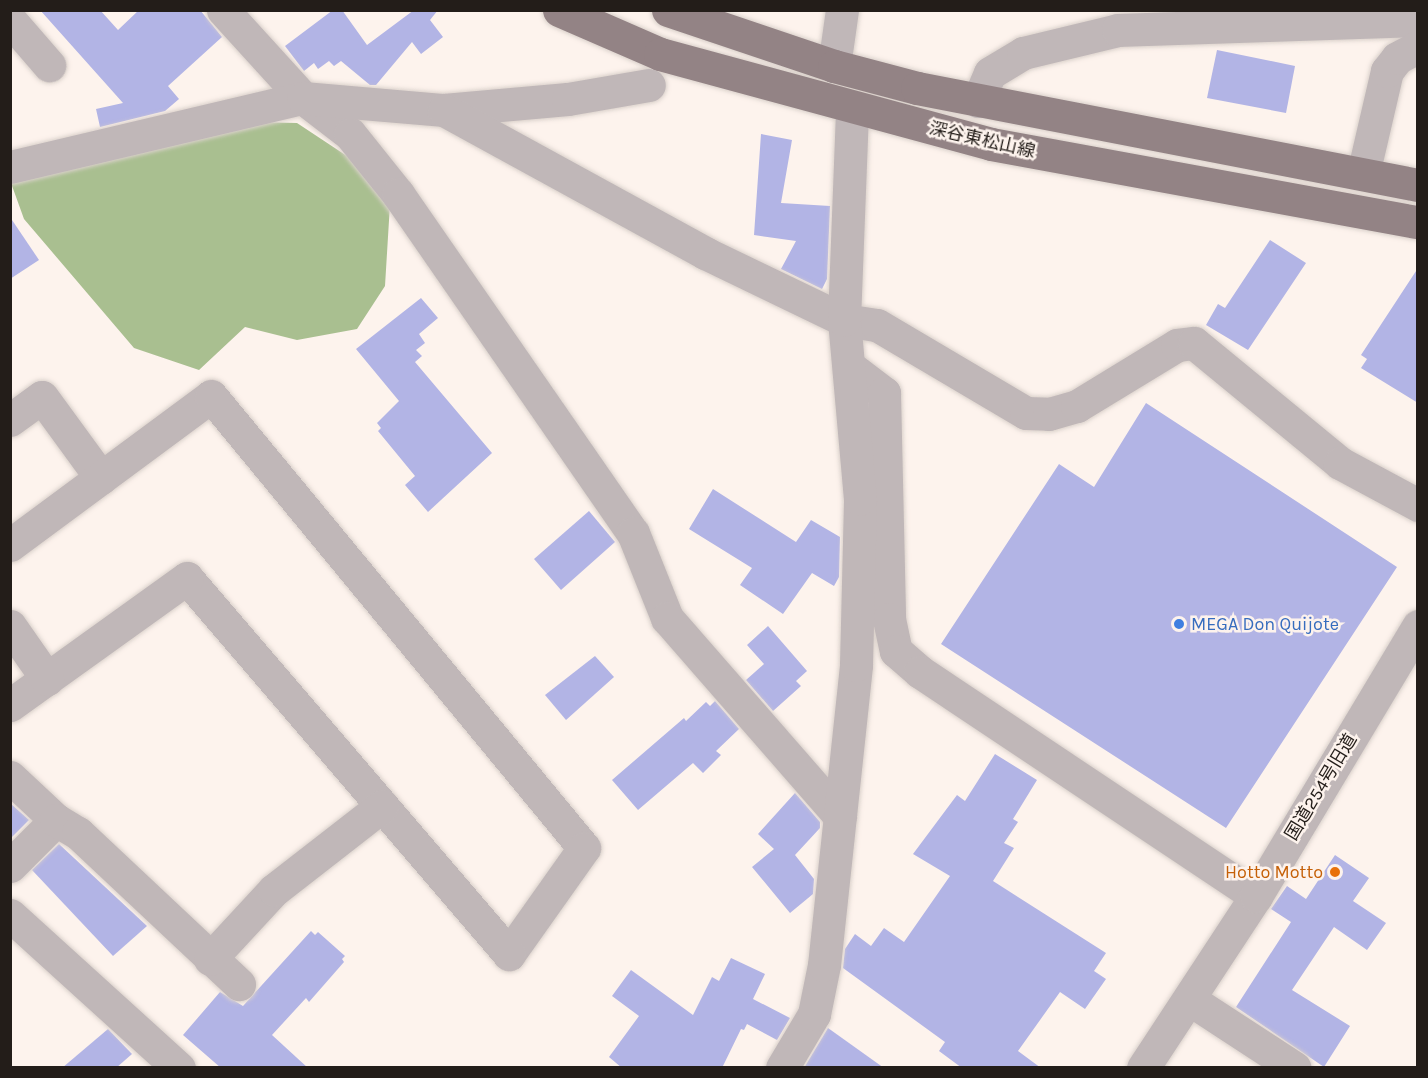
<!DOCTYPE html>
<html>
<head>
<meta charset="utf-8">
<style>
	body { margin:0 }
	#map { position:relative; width:1428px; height:1078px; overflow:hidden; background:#fdf3ed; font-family:Karla,"Noto Sans JP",sans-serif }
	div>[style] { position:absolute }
	.forest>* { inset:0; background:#a9bf90 }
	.building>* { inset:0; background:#b2b4e5 }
	.roads { filter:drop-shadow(0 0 2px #dad1cb) drop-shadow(0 0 2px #dad1cb) }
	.minor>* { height:33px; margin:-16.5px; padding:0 16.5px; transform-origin:16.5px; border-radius:16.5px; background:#c0b7b8 }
	.major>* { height:33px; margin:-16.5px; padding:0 16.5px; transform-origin:16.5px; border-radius:16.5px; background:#938385 }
	.dots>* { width:16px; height:16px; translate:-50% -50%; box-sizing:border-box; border:3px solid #fdf3ed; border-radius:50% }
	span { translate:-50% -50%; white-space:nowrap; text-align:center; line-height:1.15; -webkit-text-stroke:5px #fdf3ed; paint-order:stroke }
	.street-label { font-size:18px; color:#231d19 }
	.shop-label { font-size:18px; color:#366cbe }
	.left { translate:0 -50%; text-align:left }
	.food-label { font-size:18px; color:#c56008 }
	.right { translate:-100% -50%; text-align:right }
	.frame { position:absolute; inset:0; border:12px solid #231d19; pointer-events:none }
</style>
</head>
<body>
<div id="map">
	<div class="forest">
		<div style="clip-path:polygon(257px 122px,297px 123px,356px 162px,390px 204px,385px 286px,357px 329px,297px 340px,245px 327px,199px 370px,134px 348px,24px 219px,11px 183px)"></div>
	</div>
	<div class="building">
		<div style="clip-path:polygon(40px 10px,100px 10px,118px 30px,139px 10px,200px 10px,222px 37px,168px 86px,179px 99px,165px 111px,100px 127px,96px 109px,123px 103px)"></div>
		<div style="clip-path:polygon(333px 10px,342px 10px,367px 45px,414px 10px,438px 10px,430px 20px,443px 37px,421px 54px,412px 42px,376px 85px,370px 85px,341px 61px,334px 66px,329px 61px,318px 69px,314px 63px,304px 71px,285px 46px)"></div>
		<div style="clip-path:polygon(1217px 50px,1295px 66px,1286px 113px,1207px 98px)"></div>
		<div style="clip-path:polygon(761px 134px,792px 140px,781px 203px,830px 206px,827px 279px,822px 289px,781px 269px,796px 241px,754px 235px)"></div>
		<div style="clip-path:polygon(10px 217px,39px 260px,10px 279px)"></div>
		<div style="clip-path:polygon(1270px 240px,1306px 263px,1248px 350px,1206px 325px,1218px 304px,1225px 308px)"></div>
		<div style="clip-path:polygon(1418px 268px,1418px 403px,1361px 368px,1367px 359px,1361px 355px)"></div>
		<div style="clip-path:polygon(421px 298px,438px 318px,419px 334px,425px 343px,416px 350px,422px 356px,415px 362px,492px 453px,428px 512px,405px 485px,415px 476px,378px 431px,381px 428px,377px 423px,399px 401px,356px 349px)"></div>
		<div style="clip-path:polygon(1146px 403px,1397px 567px,1226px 828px,941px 644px,1059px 464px,1094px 487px)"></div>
		<div style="clip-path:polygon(713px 489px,796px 542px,811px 520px,840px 537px,839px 577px,834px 586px,812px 573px,783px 614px,740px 585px,752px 568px,689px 529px)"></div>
		<div style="clip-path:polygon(589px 511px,615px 542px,561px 590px,534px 559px)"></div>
		<div style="clip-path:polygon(768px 626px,807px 671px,796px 681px,801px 686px,773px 711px,746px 680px,764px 664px,747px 645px)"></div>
		<div style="clip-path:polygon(595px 656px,614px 677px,566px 720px,545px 695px)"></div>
		<div style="clip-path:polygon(715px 701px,739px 729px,716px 751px,721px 755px,703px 773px,693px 763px,638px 810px,612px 780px,684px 718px,686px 721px,706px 702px,710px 706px)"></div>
		<div style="clip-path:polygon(995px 754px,1037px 780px,1013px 819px,1018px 822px,1004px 843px,1014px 848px,993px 881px,1106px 953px,1094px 971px,1106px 979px,1085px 1009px,1060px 992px,1018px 1051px,1041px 1068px,962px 1068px,939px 1051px,945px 1042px,843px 968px,845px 949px,855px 934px,871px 946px,884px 928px,904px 942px,950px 876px,913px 854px,957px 795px,965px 801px)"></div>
		<div style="clip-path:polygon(795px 793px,820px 822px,820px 828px,795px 855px,814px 879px,813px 894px,790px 913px,752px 867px,774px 849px,758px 834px)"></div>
		<div style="clip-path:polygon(10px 803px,29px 820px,10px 839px)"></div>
		<div style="clip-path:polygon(59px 844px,147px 926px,113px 956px,32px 870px)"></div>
		<div style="clip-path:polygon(1335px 855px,1369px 878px,1353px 901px,1386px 923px,1367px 950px,1334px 927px,1292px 990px,1350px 1026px,1324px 1067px,1236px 1007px,1291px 922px,1271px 909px,1287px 886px,1306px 899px)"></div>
		<div style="clip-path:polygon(311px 931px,315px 935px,318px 932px,345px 956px,342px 959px,344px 962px,309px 1002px,306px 998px,272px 1035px,308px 1068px,221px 1068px,183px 1035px,220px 992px,243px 1006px)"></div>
		<div style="clip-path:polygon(731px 958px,765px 974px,753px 999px,790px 1018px,777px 1040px,747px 1024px,744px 1030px,741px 1029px,722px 1068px,622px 1068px,609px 1057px,639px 1016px,612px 996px,631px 970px,693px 1015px,712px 977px,719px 981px)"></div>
		<div style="clip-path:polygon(828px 1028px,884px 1068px,804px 1068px)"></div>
		<div style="clip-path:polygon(108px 1029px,132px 1054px,116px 1068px,62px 1068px)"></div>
	</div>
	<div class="roads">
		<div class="minor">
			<div style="left:223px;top:10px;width:119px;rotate:47.7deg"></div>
			<div style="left:303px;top:98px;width:59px;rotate:37.5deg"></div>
			<div style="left:350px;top:134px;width:77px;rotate:51.3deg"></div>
			<div style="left:398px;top:194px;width:412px;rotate:55.3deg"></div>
			<div style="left:633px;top:533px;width:92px;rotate:68.2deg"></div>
			<div style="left:667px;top:618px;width:263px;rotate:48.9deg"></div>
			<div style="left:10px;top:20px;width:60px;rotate:49.1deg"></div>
			<div style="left:834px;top:66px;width:57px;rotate:-81.9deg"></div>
			<div style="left:978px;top:101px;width:30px;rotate:-67deg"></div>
			<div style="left:990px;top:73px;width:39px;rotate:-31deg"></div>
			<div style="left:1023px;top:53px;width:98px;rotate:-13.6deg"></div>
			<div style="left:1118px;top:30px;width:300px;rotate:-1.9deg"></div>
			<div style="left:444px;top:110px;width:124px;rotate:-5.1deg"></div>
			<div style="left:568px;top:99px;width:82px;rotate:-9.8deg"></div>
			<div style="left:10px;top:167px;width:301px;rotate:-13.3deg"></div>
			<div style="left:303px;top:98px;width:142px;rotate:4.9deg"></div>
			<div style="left:444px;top:110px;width:298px;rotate:28.7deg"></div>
			<div style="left:705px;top:253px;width:154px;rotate:25.7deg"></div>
			<div style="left:844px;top:320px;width:33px;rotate:9deg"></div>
			<div style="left:877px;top:325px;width:173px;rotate:30.6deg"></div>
			<div style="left:1026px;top:413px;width:23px;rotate:2deg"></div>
			<div style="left:1049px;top:414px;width:29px;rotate:-16deg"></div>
			<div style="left:1077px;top:406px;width:117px;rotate:-31.4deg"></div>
			<div style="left:1177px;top:345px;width:17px;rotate:-7deg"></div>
			<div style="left:1194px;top:343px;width:189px;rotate:39.4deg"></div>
			<div style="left:1340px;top:463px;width:89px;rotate:28.3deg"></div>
			<div style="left:1363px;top:174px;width:106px;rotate:-76.9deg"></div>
			<div style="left:1387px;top:71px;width:16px;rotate:-52deg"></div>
			<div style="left:1397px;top:58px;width:24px;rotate:-28deg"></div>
			<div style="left:850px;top:367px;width:43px;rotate:37.4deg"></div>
			<div style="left:884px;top:393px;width:226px;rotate:88.7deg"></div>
			<div style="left:889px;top:619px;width:33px;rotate:78deg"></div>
			<div style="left:896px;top:651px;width:32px;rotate:41deg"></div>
			<div style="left:920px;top:672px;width:404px;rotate:33.7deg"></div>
			<div style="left:10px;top:420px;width:39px;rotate:-36deg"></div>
			<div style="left:42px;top:397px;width:100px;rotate:53.9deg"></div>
			<div style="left:10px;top:545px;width:250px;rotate:-36.5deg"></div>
			<div style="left:211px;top:396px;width:586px;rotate:50.47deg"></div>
			<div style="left:584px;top:848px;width:130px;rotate:125.3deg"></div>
			<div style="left:509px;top:954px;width:495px;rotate:-130.6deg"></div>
			<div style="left:187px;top:578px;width:218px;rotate:144.3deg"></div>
			<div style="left:10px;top:626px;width:65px;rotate:55.1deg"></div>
			<div style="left:10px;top:777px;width:63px;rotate:43.1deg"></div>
			<div style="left:56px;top:820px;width:65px;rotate:135deg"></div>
			<div style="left:56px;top:820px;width:26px;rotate:31deg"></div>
			<div style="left:78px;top:833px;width:221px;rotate:43.2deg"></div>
			<div style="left:10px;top:915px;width:228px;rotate:42.2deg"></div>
			<div style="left:210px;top:959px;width:94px;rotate:-47.2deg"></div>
			<div style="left:274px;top:890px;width:137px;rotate:-37.9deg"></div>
			<div style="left:1189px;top:999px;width:126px;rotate:33.1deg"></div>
			<div style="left:782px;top:1068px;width:63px;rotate:-59.3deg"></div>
			<div style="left:814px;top:1014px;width:50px;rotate:-78.5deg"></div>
			<div style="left:824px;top:965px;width:302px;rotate:-83.9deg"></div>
			<div style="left:856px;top:665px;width:166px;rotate:-88.6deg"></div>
			<div style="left:860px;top:499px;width:180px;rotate:-95.1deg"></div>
			<div style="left:844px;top:320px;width:212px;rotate:-87.8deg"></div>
			<div style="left:1143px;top:1068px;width:206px;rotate:-56.7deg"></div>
			<div style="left:1256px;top:896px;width:315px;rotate:-59deg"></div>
		</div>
		<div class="major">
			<div style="left:559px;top:10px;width:110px;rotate:23.5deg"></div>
			<div style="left:660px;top:54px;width:343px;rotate:15.2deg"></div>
			<div style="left:991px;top:144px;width:434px;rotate:10.4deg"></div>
			<div style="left:668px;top:10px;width:175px;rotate:18.6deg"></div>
			<div style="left:834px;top:66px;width:86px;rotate:14.8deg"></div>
			<div style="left:917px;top:88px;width:510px;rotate:10.96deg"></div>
		</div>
	</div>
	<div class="dots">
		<div style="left:1179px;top:624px;background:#3f7fe0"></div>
		<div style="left:1335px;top:872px;background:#e8710a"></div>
	</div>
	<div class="street-label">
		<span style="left:982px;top:140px;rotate:13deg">深谷東松山線</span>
		<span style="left:1321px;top:787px;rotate:-59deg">国道254号旧道</span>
	</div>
	<div class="shop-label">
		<span class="left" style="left:1191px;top:624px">MEGA Don Quijote</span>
	</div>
	<div class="food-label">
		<span class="right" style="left:1323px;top:872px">Hotto Motto</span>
	</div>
	<div class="frame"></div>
</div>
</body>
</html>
